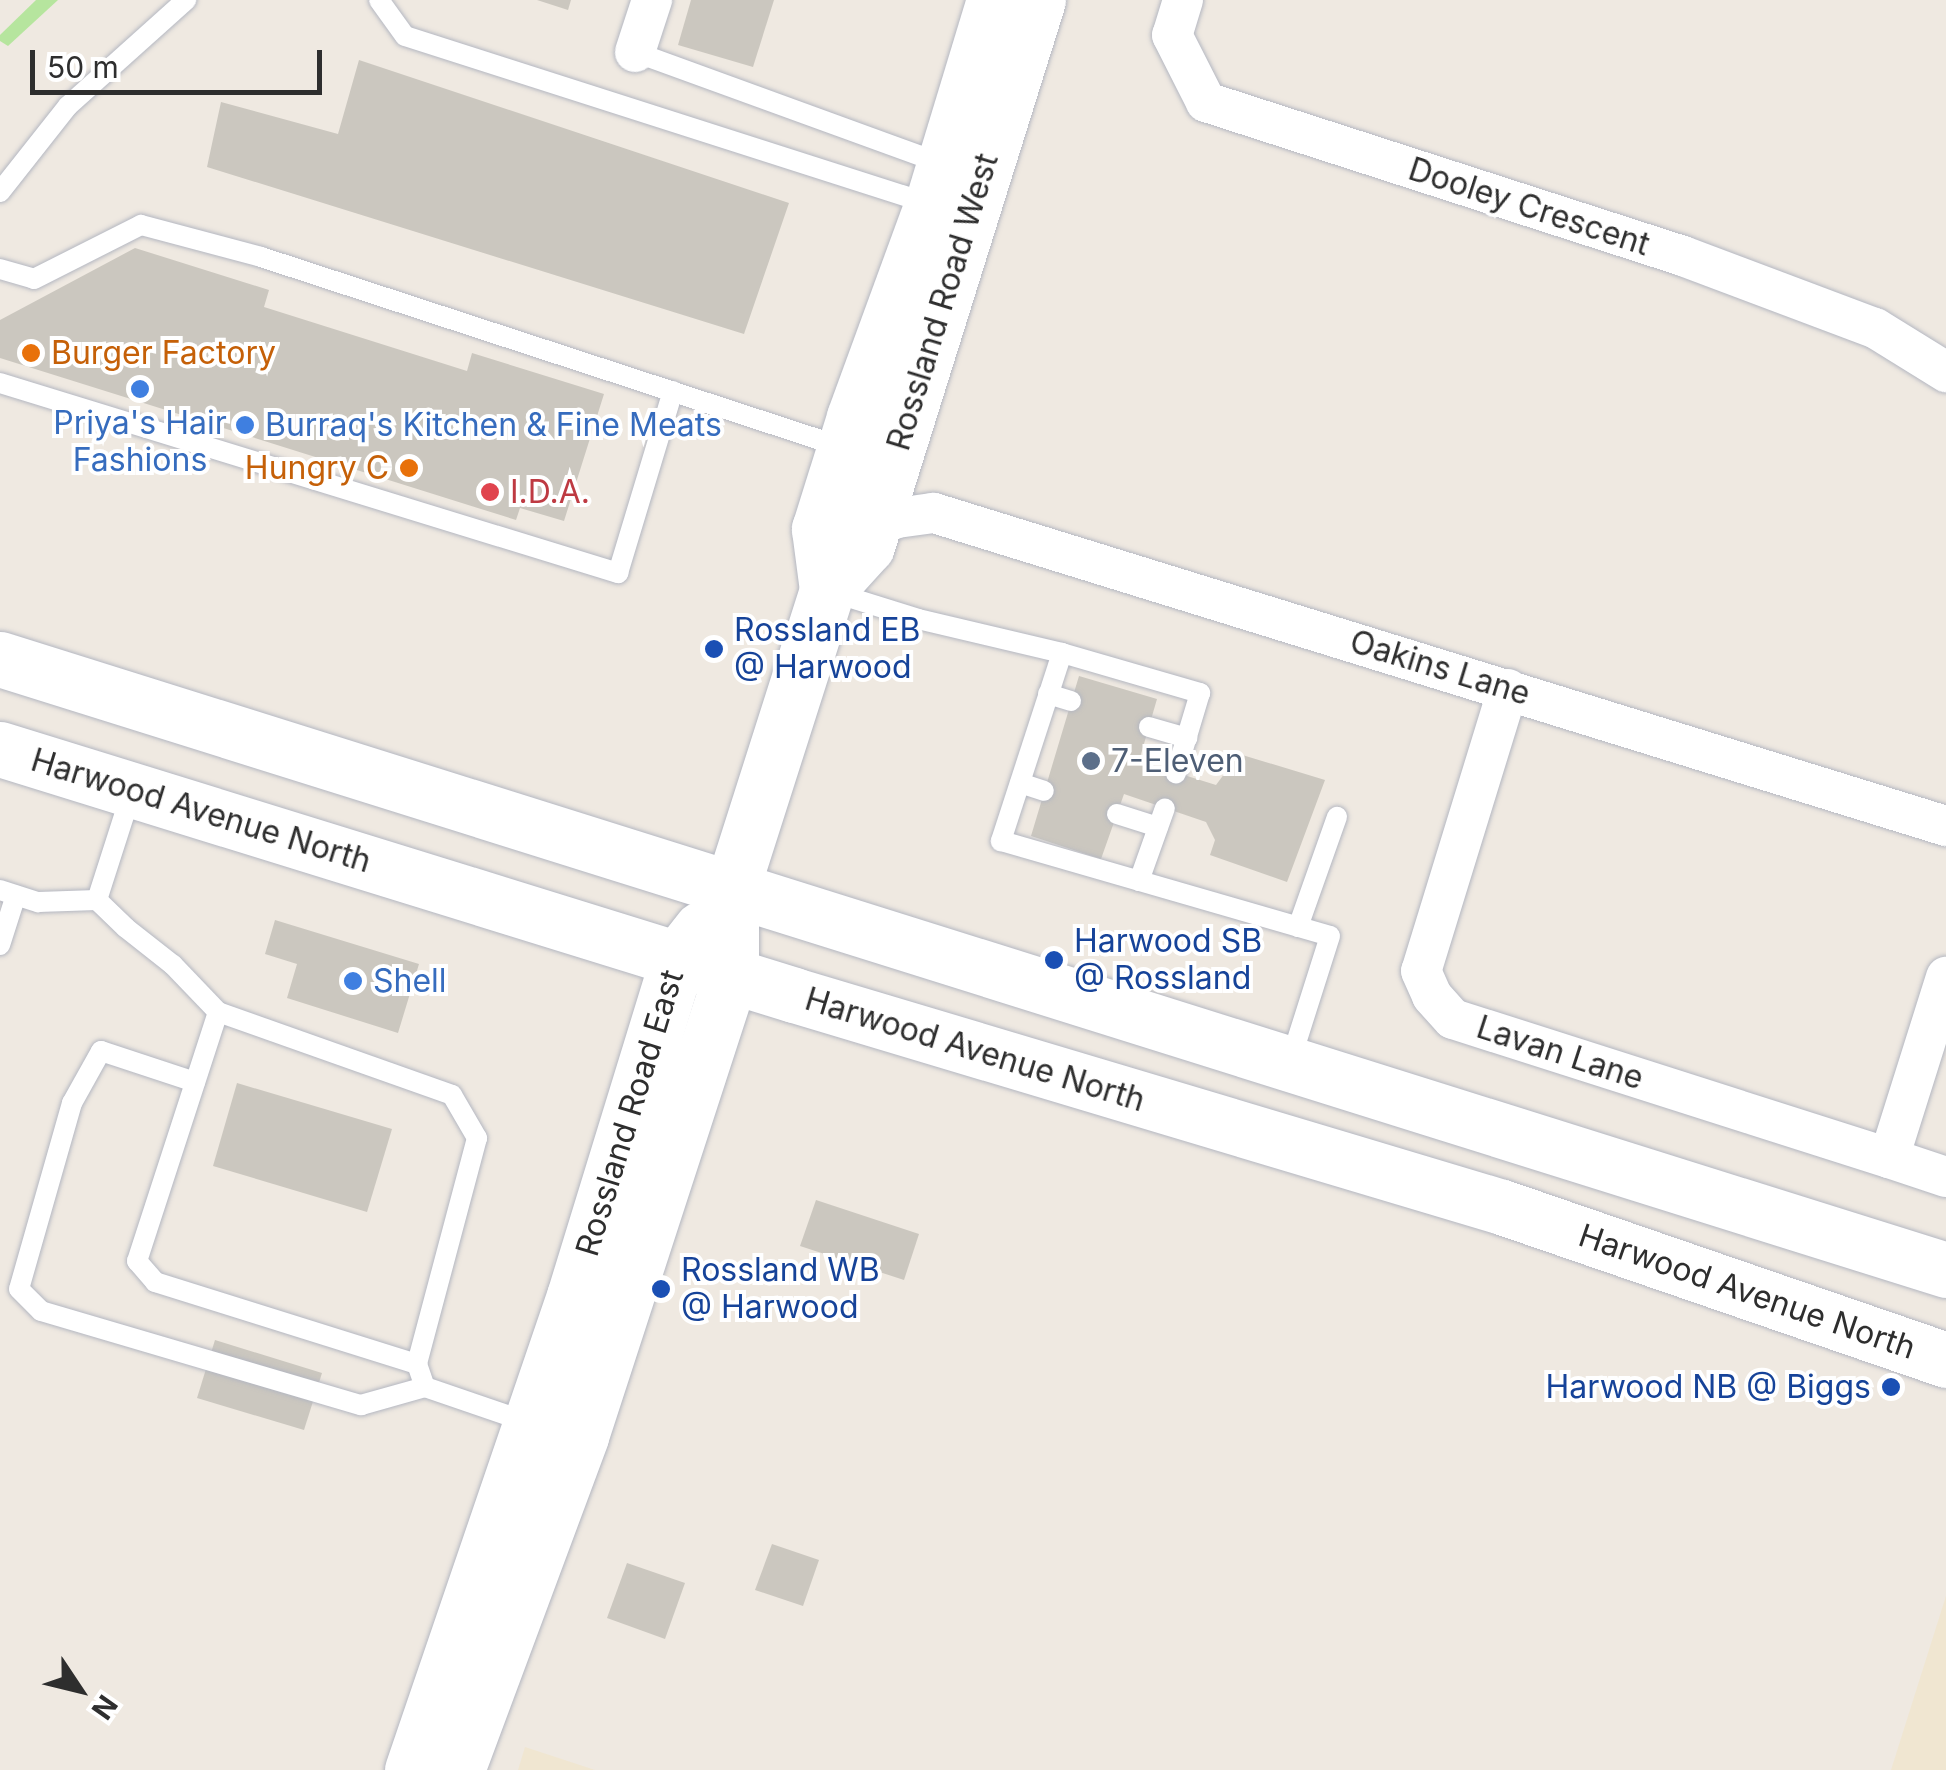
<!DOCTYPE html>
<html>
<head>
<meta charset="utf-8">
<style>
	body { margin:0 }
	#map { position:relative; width:1946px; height:1770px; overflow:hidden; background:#efe9e1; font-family:Inter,sans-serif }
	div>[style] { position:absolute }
	.education>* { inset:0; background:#f0e6d1 }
	.green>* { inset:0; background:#b6e59e }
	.building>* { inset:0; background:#cbc7bf }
	.roads { filter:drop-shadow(0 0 2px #b4b7c1) drop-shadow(0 0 2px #b4b7c1) }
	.service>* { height:20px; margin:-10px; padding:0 10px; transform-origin:10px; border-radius:10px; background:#fff }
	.minor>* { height:40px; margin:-20px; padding:0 20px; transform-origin:20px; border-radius:20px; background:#fff }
	.secondary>* { height:55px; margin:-27.5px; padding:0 27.5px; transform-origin:27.5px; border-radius:27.5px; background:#fff }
	.dots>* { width:28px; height:28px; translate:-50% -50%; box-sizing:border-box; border:5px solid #fff; border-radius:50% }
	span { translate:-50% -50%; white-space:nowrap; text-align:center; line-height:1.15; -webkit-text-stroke:8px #fff; paint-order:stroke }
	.street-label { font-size:32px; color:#2e2e2e }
	.food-label { font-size:32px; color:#c56008 }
	.left { translate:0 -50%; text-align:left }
	.right { translate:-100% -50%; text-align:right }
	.shop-label { font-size:32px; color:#366cbe }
	.health-label { font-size:32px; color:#be3a42 }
	.transit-label { font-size:32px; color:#164399 }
	.service-label { font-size:32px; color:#4e5e75 }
	.north { position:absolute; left:30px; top:1640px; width:100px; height:100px; -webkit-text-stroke:8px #fff; paint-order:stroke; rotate:125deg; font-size:28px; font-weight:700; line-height:40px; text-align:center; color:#2e2e2e }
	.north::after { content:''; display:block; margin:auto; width:35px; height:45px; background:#2e2e2e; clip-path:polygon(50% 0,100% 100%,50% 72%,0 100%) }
	.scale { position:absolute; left:30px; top:50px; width:292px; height:45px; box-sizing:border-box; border:5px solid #2e2e2e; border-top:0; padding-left:12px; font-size:30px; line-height:35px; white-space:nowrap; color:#2e2e2e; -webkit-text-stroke:8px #fff; paint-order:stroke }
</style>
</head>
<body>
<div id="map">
	<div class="education">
		<div style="clip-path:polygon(1946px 1596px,1946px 1770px,1891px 1770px)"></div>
		<div style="clip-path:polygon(525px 1747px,595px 1770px,518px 1770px)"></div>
	</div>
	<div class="green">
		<div style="clip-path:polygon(36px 0,58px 0,8px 46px,0 41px,0 35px)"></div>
	</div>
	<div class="building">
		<div style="clip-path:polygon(537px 0,571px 0,568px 10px)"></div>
		<div style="clip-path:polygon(691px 0,774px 0,753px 67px,678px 45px)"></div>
		<div style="clip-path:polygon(359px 60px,789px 203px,744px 334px,207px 167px,221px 102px,338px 134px)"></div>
		<div style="clip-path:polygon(135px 248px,269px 290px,264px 307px,467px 371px,472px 353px,604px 394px,564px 521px,520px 508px,516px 520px,0 358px,0 320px)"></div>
		<div style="clip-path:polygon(1079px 676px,1157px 699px,1139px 761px,1216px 785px,1239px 754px,1325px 780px,1287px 882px,1210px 855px,1215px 840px,1206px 822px,1124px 794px,1101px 859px,1031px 836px)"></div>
		<div style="clip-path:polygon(275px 920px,419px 964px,398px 1033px,287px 998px,297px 964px,265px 954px)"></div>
		<div style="clip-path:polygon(237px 1083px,392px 1129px,367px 1212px,213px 1166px)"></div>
		<div style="clip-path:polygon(816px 1200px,919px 1234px,904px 1280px,800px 1246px)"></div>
		<div style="clip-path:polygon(215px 1340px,322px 1373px,304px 1430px,197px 1398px)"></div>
		<div style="clip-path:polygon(772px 1544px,819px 1560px,803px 1606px,755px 1590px)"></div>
		<div style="clip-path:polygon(627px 1563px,685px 1583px,665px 1639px,607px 1618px)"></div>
	</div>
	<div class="roads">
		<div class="service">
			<div style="left:379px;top:0;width:44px;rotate:54.2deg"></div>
			<div style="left:405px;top:36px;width:551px;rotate:17.74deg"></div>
			<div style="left:635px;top:52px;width:328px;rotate:20deg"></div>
			<div style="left:0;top:192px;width:110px;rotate:-51.7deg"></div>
			<div style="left:68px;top:106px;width:159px;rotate:-41.9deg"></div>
			<div style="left:0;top:269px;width:35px;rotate:16deg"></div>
			<div style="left:34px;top:279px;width:120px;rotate:-26.8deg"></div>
			<div style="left:141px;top:225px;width:124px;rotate:14.9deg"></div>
			<div style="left:261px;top:257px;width:611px;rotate:18.11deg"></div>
			<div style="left:0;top:383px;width:647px;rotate:17.09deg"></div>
			<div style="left:618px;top:573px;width:190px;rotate:-73.2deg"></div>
			<div style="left:832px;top:592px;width:90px;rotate:17.4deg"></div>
			<div style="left:918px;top:619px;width:148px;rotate:13.3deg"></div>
			<div style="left:1062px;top:653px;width:198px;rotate:108deg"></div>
			<div style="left:1001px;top:841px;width:342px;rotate:16.1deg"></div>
			<div style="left:1330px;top:936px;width:132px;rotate:107.6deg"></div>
			<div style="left:1062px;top:653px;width:144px;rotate:16.2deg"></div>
			<div style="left:1200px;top:693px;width:84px;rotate:106.7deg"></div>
			<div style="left:1048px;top:694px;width:24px;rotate:17deg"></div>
			<div style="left:1149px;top:727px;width:40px;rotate:16deg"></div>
			<div style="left:1020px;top:783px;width:25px;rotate:18deg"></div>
			<div style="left:131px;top:794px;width:111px;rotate:107.8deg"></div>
			<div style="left:97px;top:900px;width:40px;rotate:44deg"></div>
			<div style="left:126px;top:928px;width:60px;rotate:38.2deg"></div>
			<div style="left:173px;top:965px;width:65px;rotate:46.2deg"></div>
			<div style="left:218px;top:1012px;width:248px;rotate:19.5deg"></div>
			<div style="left:452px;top:1095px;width:50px;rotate:59.8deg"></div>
			<div style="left:477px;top:1138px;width:234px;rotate:104.9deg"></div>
			<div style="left:417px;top:1364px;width:24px;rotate:71deg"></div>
			<div style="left:425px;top:1387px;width:108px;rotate:18.9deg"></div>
			<div style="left:1117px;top:814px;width:43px;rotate:17.6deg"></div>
			<div style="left:1139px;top:881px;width:77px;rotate:-70.4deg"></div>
			<div style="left:0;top:890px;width:40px;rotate:18deg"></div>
			<div style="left:38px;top:902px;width:59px;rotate:-1.9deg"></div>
			<div style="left:1298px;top:927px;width:117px;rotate:-70.5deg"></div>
			<div style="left:0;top:945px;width:52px;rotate:-72.3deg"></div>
			<div style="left:218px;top:1012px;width:262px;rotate:108deg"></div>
			<div style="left:137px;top:1261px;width:28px;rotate:49deg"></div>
			<div style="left:155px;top:1282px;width:275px;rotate:17.4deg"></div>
			<div style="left:195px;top:1082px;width:99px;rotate:-161.7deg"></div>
			<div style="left:101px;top:1051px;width:60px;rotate:119.1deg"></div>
			<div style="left:72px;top:1103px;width:193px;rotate:105.9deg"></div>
			<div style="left:19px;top:1289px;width:31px;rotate:45deg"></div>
			<div style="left:41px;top:1311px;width:334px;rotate:16.4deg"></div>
			<div style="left:361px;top:1405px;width:66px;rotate:-15.7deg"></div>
		</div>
		<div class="minor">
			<div style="left:1183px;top:0;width:37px;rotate:107deg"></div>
			<div style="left:1172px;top:35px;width:75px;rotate:63.1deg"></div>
			<div style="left:1206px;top:102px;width:501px;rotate:17.89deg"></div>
			<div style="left:1683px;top:256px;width:205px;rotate:20.6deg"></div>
			<div style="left:1875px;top:328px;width:84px;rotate:31.8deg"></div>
			<div style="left:635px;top:52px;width:55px;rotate:-71.9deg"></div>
			<div style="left:872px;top:528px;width:27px;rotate:-22deg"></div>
			<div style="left:897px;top:518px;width:37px;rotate:-8deg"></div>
			<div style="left:934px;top:513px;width:1059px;rotate:17.19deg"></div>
			<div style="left:1508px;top:689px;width:295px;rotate:107.1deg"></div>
			<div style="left:1421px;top:971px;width:27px;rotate:66deg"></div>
			<div style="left:1432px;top:996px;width:31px;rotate:48deg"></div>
			<div style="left:1453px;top:1019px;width:458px;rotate:17.7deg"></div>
			<div style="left:1889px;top:1158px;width:190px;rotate:-72.5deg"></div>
			<div style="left:1889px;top:1158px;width:60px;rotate:18.4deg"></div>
		</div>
		<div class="secondary">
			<div style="left:827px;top:590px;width:59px;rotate:-47.7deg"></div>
			<div style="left:867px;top:546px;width:572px;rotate:-72.61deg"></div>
			<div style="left:0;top:659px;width:2040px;rotate:17.43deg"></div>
			<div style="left:0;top:749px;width:831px;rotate:17.21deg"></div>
			<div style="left:794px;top:995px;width:739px;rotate:16.67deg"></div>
			<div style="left:1502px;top:1207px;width:470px;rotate:19deg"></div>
			<div style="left:412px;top:1770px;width:501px;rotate:-71.13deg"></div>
			<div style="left:574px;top:1296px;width:354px;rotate:-72.9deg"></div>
			<div style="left:678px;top:958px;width:37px;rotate:-52deg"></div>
			<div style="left:457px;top:1770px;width:356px;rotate:-69.6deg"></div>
			<div style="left:581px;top:1436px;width:485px;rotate:-72deg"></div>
			<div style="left:731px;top:975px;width:84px;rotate:-90deg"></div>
			<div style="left:731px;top:891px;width:316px;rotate:-72.3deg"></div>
			<div style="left:827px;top:590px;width:62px;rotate:-97.5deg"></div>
			<div style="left:819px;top:529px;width:117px;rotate:-72.6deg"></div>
			<div style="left:854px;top:417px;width:227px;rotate:-69.9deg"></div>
			<div style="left:932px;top:204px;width:213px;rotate:-73.1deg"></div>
		</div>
	</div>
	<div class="dots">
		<div style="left:31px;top:353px;background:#e8710a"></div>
		<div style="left:140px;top:389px;background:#3f7fe0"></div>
		<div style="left:245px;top:425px;background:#3f7fe0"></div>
		<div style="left:409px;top:468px;background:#e8710a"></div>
		<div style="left:490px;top:492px;background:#e0444e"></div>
		<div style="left:714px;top:649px;background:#1a4fb4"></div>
		<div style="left:1091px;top:761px;background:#5c6f8a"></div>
		<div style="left:1054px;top:960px;background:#1a4fb4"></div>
		<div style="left:353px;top:981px;background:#3f7fe0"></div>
		<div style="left:661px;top:1289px;background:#1a4fb4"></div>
		<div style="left:1891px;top:1387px;background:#1a4fb4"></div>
	</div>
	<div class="street-label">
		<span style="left:1529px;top:207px;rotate:18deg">Dooley Crescent</span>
		<span style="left:943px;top:302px;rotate:-73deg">Rossland Road West</span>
		<span style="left:1440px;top:668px;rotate:17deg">Oakins Lane</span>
		<span style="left:201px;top:811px;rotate:17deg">Harwood Avenue North</span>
		<span style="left:975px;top:1050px;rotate:17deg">Harwood Avenue North</span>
		<span style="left:1560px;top:1053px;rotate:18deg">Lavan Lane</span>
		<span style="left:630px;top:1113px;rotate:-73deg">Rossland Road East</span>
		<span style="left:1747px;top:1292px;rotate:19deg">Harwood Avenue North</span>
	</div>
	<div class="food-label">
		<span class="left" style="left:51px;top:353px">Burger Factory</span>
		<span class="right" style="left:389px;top:468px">Hungry C</span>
	</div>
	<div class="shop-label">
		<span style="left:140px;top:442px">Priya's Hair<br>Fashions</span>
		<span class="left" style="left:265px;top:425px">Burraq's Kitchen &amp; Fine Meats</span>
		<span class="left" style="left:373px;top:981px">Shell</span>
	</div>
	<div class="health-label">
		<span class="left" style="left:510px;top:492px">I.D.A.</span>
	</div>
	<div class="transit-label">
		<span class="left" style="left:734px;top:649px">Rossland EB<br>@ Harwood</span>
		<span class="left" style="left:1074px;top:960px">Harwood SB<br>@ Rossland</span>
		<span class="left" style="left:681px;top:1289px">Rossland WB<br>@ Harwood</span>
		<span class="right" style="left:1871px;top:1387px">Harwood NB @ Biggs</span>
	</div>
	<div class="service-label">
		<span class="left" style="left:1111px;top:761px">7-Eleven</span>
	</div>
	<div class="north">N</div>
	<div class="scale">50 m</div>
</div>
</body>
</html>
